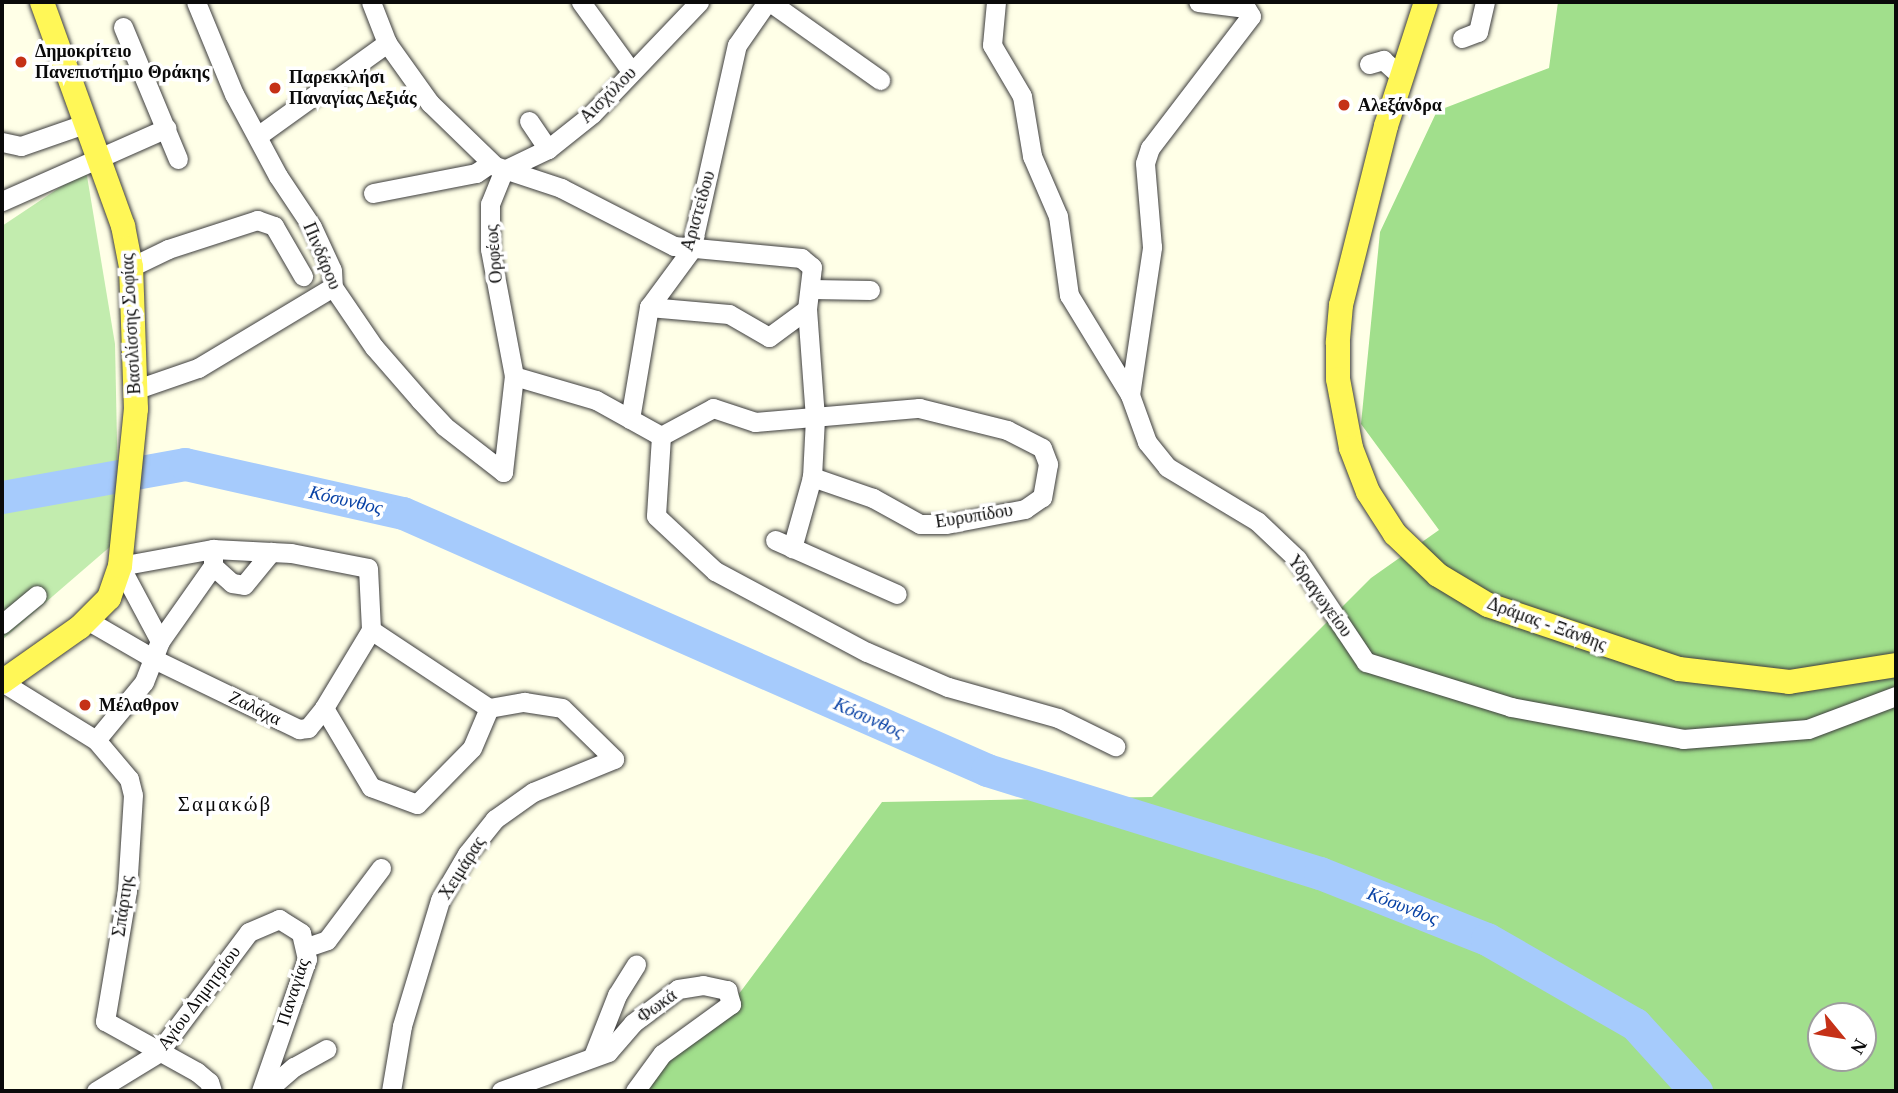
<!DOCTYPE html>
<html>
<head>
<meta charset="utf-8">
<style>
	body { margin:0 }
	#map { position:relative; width:1898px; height:1093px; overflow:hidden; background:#ffffe7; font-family:Georgia,serif }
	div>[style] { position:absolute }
	.green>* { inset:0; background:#c2ecae }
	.forest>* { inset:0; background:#a1df8c }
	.river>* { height:33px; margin:-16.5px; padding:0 16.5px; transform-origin:16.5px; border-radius:16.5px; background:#a6cbfc }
	.roads { filter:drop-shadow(0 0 2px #3d3d3d) drop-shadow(0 0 2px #3d3d3d) }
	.minor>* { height:19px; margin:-9.5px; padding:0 9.5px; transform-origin:9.5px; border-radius:9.5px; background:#fff }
	.major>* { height:24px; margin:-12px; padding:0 12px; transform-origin:12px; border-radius:12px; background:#fff757 }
	.dots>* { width:19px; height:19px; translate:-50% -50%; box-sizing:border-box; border:4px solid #fff; border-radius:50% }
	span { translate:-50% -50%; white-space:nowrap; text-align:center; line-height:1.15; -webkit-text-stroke:7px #fff; paint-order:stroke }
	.poi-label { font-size:18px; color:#0a0a0a; font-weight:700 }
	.left { translate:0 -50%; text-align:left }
	.street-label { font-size:18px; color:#0a0a0a }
	.water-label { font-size:19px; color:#0a43a6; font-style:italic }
	.quarter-label { font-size:21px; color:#0a0a0a; letter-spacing:2px }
	.frame { position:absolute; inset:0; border:4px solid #0a0a0a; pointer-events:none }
	.north { position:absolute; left:1807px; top:1002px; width:70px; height:70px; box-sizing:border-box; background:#fff; border:2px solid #9d9d9d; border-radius:50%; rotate:120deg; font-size:19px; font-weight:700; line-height:28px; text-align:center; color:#0a0a0a }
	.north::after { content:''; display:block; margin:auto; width:24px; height:32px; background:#c53117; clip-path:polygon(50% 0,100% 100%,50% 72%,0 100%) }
</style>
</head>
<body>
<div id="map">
	<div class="green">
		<div style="clip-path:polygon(86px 170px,115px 344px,119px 539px,2px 640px,2px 226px)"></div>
	</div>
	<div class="forest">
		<div style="clip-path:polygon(evenodd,1558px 2px,1896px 2px,1896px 1091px,642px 1091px,653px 1072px,715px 1026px,882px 802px,1152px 797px,1371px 578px,1439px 530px,1361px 424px,1380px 232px,1437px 111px,1549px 68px,1558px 2px,1821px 1016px,1863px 1016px,1863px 1058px,1821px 1058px,1821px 1016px)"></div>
	</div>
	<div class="river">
		<div style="left:2px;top:497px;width:186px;rotate:-10.2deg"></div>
		<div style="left:185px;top:464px;width:223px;rotate:12.7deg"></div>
		<div style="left:403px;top:513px;width:638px;rotate:23.75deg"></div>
		<div style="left:987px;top:770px;width:349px;rotate:17.2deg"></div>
		<div style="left:1320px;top:873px;width:180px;rotate:21.6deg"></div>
		<div style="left:1487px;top:939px;width:171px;rotate:29.9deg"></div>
		<div style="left:1635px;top:1024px;width:91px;rotate:47.7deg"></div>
	</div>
	<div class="roads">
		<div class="minor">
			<div style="left:196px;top:2px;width:100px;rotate:67.6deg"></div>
			<div style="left:234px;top:94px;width:93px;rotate:61.8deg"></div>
			<div style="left:278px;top:176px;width:61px;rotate:56.3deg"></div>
			<div style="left:312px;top:227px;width:47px;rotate:65.1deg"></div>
			<div style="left:332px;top:270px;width:17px;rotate:87deg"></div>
			<div style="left:333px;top:287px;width:73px;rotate:55.7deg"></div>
			<div style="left:374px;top:347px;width:70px;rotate:49deg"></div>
			<div style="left:420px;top:400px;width:35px;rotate:47deg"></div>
			<div style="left:444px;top:426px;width:75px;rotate:37.9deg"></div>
			<div style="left:503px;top:472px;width:97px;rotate:-83.5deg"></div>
			<div style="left:514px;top:376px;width:129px;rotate:-100.7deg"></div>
			<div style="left:490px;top:249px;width:45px;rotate:-90deg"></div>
			<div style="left:490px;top:204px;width:37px;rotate:-68deg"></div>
			<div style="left:371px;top:2px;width:44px;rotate:68.7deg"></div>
			<div style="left:387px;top:43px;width:74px;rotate:54.4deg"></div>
			<div style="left:430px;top:103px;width:91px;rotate:44.1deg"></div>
			<div style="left:495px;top:166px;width:70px;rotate:18.4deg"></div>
			<div style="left:561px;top:188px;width:127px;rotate:27.2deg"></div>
			<div style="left:674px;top:246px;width:128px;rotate:5.4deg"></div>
			<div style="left:801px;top:258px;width:14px;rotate:39deg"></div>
			<div style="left:812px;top:267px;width:42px;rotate:96.8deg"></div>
			<div style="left:807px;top:309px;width:109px;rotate:85.8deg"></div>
			<div style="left:815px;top:418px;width:59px;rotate:92.9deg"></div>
			<div style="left:812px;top:477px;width:74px;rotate:105.7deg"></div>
			<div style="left:581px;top:2px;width:85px;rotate:54.1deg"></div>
			<div style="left:770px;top:2px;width:135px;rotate:35.3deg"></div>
			<div style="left:996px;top:2px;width:43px;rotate:95.3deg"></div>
			<div style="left:992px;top:45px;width:59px;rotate:59.5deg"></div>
			<div style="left:1022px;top:96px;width:61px;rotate:80.5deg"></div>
			<div style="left:1032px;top:156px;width:65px;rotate:66.6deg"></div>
			<div style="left:1058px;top:216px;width:80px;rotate:82.1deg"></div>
			<div style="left:1069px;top:295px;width:117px;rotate:58.6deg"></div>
			<div style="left:1130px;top:395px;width:50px;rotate:70.1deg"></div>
			<div style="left:1147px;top:442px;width:32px;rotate:51deg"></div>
			<div style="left:1167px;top:467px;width:105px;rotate:31deg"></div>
			<div style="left:1257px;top:521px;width:55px;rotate:43.5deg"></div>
			<div style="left:1297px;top:559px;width:124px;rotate:56.2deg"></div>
			<div style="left:1366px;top:662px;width:152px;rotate:17.2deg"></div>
			<div style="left:1511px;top:707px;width:175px;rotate:10.5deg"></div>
			<div style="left:1683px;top:739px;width:125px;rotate:-4.6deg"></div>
			<div style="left:1808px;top:729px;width:94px;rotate:-20.6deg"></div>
			<div style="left:123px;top:27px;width:143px;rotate:67.4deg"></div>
			<div style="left:1462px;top:38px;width:17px;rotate:-21deg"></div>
			<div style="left:1478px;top:32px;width:31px;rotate:-77deg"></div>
			<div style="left:1369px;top:64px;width:15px;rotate:-16deg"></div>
			<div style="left:1383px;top:60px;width:25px;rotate:42deg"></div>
			<div style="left:529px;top:121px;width:34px;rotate:56deg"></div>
			<div style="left:259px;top:135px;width:158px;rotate:-35.7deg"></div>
			<div style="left:2px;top:142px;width:19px;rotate:12deg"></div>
			<div style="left:21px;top:146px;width:70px;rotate:-19.2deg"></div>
			<div style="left:504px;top:170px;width:49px;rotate:-25.5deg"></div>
			<div style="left:548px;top:149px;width:56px;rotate:-38.5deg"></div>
			<div style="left:592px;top:114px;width:155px;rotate:-46.3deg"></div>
			<div style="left:373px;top:193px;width:105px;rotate:-11deg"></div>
			<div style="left:476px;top:173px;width:18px;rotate:-34deg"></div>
			<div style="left:2px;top:201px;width:180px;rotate:-23.9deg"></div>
			<div style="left:131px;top:267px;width:41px;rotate:-25.9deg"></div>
			<div style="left:168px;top:249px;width:94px;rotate:-18deg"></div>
			<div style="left:257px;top:220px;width:18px;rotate:19deg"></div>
			<div style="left:274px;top:226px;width:58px;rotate:59.9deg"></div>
			<div style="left:812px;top:289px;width:58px;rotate:1deg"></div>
			<div style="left:649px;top:307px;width:80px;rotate:5deg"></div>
			<div style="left:729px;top:314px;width:46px;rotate:29.9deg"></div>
			<div style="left:769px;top:337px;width:47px;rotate:-36.4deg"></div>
			<div style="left:514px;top:376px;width:85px;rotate:16.3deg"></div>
			<div style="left:596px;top:400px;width:74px;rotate:29deg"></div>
			<div style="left:137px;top:389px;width:65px;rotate:-19deg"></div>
			<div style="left:198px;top:368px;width:157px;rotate:-31deg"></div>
			<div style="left:1130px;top:395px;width:150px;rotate:-81.5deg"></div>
			<div style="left:1152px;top:247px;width:84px;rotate:-94.8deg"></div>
			<div style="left:1145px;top:163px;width:16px;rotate:-72deg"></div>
			<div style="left:1150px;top:148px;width:166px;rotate:-52.6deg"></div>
			<div style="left:1251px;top:16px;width:9px;rotate:-122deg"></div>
			<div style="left:1246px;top:8px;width:48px;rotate:-172.9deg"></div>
			<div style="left:630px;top:419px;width:114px;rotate:-80.4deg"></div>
			<div style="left:649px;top:307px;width:71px;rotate:-53.6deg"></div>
			<div style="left:691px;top:250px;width:210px;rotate:-77.4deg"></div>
			<div style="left:737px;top:45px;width:52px;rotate:-55.1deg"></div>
			<div style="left:661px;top:436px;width:59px;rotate:-28.3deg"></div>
			<div style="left:713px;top:408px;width:44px;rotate:18.4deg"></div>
			<div style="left:755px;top:422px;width:165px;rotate:-4.9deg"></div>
			<div style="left:919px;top:408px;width:91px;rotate:14deg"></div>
			<div style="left:1007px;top:430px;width:39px;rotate:27deg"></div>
			<div style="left:1042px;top:448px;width:17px;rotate:69deg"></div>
			<div style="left:1048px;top:464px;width:34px;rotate:100deg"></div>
			<div style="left:1042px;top:497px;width:21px;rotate:145deg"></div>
			<div style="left:1025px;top:509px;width:80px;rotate:169.2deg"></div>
			<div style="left:946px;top:524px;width:26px;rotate:180deg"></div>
			<div style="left:920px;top:524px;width:54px;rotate:-151deg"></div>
			<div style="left:873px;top:498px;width:65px;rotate:-161deg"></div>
			<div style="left:661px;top:436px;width:80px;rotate:93.6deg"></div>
			<div style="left:656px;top:516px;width:81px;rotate:43deg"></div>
			<div style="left:715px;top:571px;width:172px;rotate:28.1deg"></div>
			<div style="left:867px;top:652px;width:88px;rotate:23.4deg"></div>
			<div style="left:948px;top:687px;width:114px;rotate:15.7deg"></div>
			<div style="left:1058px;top:718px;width:64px;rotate:26.2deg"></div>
			<div style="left:775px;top:540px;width:133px;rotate:23.9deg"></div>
			<div style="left:213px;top:566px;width:25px;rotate:42deg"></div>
			<div style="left:232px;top:583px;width:12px;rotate:9deg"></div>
			<div style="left:244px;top:585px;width:43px;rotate:-50.7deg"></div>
			<div style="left:87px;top:620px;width:80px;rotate:30.1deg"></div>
			<div style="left:156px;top:660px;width:159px;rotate:25.8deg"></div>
			<div style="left:299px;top:729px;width:9px;rotate:-6deg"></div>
			<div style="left:308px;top:728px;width:26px;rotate:-51deg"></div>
			<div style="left:324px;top:708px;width:92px;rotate:59.3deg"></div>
			<div style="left:371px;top:787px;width:49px;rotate:20.3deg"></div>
			<div style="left:417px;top:804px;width:78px;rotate:-45.5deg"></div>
			<div style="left:472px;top:748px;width:43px;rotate:-67deg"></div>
			<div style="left:489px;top:708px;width:36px;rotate:-10deg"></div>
			<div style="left:524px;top:702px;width:38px;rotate:9deg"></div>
			<div style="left:562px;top:708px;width:73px;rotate:44.4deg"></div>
			<div style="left:614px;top:759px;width:87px;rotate:157.8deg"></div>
			<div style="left:533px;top:792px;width:47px;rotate:144.6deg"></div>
			<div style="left:495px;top:819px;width:45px;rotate:128.7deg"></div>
			<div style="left:467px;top:854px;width:53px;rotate:120.4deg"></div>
			<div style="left:440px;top:900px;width:132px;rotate:106.8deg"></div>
			<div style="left:402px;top:1026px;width:66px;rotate:99.6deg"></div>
			<div style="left:2px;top:624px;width:45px;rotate:-39.6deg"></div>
			<div style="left:371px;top:630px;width:141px;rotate:33.5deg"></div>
			<div style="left:160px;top:641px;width:92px;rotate:-54.8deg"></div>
			<div style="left:213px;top:566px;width:17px;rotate:-90deg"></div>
			<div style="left:2px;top:682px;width:110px;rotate:31.7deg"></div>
			<div style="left:96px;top:740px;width:51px;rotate:49.8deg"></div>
			<div style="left:129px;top:779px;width:16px;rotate:76deg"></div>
			<div style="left:133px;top:795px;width:96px;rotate:93.6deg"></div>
			<div style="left:127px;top:891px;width:132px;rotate:99.6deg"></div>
			<div style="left:105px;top:1021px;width:105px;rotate:29deg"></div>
			<div style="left:197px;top:1072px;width:16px;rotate:40deg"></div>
			<div style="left:209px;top:1082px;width:9px;rotate:72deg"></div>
			<div style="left:96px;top:740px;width:75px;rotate:-50.4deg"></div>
			<div style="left:144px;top:682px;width:44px;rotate:-68.7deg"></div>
			<div style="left:160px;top:641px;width:85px;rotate:-118.1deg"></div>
			<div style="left:120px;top:566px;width:95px;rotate:-10.4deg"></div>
			<div style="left:213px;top:549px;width:78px;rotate:2.9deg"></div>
			<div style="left:291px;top:553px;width:78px;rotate:11deg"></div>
			<div style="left:368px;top:568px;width:62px;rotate:87.2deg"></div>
			<div style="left:371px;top:630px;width:91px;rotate:121.1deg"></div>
			<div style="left:307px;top:947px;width:21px;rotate:-19deg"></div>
			<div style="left:327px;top:940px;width:90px;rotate:-53.1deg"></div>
			<div style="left:593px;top:1056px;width:66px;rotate:-68.5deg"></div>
			<div style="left:617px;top:995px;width:36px;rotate:-58deg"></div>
			<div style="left:96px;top:1091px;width:73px;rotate:-31.5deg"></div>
			<div style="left:158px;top:1053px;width:151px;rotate:-53.1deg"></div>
			<div style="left:249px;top:932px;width:33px;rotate:-23deg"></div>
			<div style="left:279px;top:919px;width:26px;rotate:32deg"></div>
			<div style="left:301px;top:933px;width:27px;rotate:77deg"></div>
			<div style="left:307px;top:959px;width:140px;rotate:109.2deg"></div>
			<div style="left:266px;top:1091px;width:37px;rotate:-41deg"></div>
			<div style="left:294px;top:1067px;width:37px;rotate:-29deg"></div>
			<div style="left:501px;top:1091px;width:114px;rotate:-20deg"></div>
			<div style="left:608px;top:1052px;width:38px;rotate:-49deg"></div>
			<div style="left:633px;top:1023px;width:56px;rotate:-37.1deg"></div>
			<div style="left:678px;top:989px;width:25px;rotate:-9deg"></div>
			<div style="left:703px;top:985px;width:25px;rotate:12deg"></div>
			<div style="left:727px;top:990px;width:15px;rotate:74deg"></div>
			<div style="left:731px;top:1004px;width:85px;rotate:144.1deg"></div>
			<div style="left:662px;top:1054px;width:46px;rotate:126.1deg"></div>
		</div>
		<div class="major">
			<div style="left:1426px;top:2px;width:130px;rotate:107.9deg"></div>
			<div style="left:1386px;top:126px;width:185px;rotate:104.1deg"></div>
			<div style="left:1341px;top:305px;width:38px;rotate:95deg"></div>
			<div style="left:1338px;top:343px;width:36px;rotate:90deg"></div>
			<div style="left:1338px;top:379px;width:70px;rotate:79.3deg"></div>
			<div style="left:1351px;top:448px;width:47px;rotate:68.9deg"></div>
			<div style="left:1368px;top:492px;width:50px;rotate:57.3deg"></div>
			<div style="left:1395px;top:534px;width:59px;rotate:43.6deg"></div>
			<div style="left:1438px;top:575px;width:58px;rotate:31deg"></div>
			<div style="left:1488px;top:605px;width:201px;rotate:18.5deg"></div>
			<div style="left:1679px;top:669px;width:111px;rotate:6.7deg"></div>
			<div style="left:1789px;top:682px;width:108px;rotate:-9deg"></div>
			<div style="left:2px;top:682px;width:95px;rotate:-35.2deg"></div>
			<div style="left:80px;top:627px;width:41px;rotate:-45deg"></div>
			<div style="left:109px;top:598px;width:34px;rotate:-71deg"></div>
			<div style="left:120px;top:566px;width:158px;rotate:-84.2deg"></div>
			<div style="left:136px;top:409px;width:142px;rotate:-92deg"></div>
			<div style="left:131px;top:267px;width:42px;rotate:-101deg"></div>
			<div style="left:123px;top:226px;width:238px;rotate:-109.9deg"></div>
		</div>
	</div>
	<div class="dots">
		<div style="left:21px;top:62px;background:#c53117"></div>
		<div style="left:275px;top:88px;background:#c53117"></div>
		<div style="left:1344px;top:105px;background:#c53117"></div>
		<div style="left:85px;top:705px;background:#c53117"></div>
	</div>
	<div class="poi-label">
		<span class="left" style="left:35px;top:62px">Δημοκρίτειο<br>Πανεπιστήμιο Θράκης</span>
		<span class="left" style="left:289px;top:88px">Παρεκκλήσι<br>Παναγίας Δεξιάς</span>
		<span class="left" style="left:1358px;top:105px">Αλεξάνδρα</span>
		<span class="left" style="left:99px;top:705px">Μέλαθρον</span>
	</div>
	<div class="street-label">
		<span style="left:608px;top:95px;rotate:-45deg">Αισχύλου</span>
		<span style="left:698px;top:211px;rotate:-74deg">Αριστείδου</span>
		<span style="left:494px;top:254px;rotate:-95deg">Ορφέως</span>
		<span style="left:322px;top:256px;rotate:67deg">Πινδάρου</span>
		<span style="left:131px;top:324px;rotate:-93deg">Βασιλίσσης Σοφίας</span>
		<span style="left:974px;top:516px;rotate:-9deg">Ευρυπίδου</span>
		<span style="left:1320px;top:596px;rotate:54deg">Υδραγωγείου</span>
		<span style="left:1547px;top:624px;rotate:20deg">Δράμας - Ξάνθης</span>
		<span style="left:255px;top:708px;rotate:26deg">Ζαλάχα</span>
		<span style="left:462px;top:868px;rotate:-58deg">Χειμάρας</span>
		<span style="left:123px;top:906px;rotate:-82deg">Σπάρτης</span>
		<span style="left:293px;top:992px;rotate:-72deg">Παναγίας</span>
		<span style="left:199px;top:998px;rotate:-53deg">Αγίου Δημητρίου</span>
		<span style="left:657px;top:1006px;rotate:-36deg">Φωκά</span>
	</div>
	<div class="water-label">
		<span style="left:346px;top:500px;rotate:13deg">Κόσυνθος</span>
		<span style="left:869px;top:718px;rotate:24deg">Κόσυνθος</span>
		<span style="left:1403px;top:906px;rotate:21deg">Κόσυνθος</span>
	</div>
	<div class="quarter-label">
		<span style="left:225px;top:804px">Σαμακώβ</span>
	</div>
	<div class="frame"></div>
	<div class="north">N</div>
</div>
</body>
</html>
